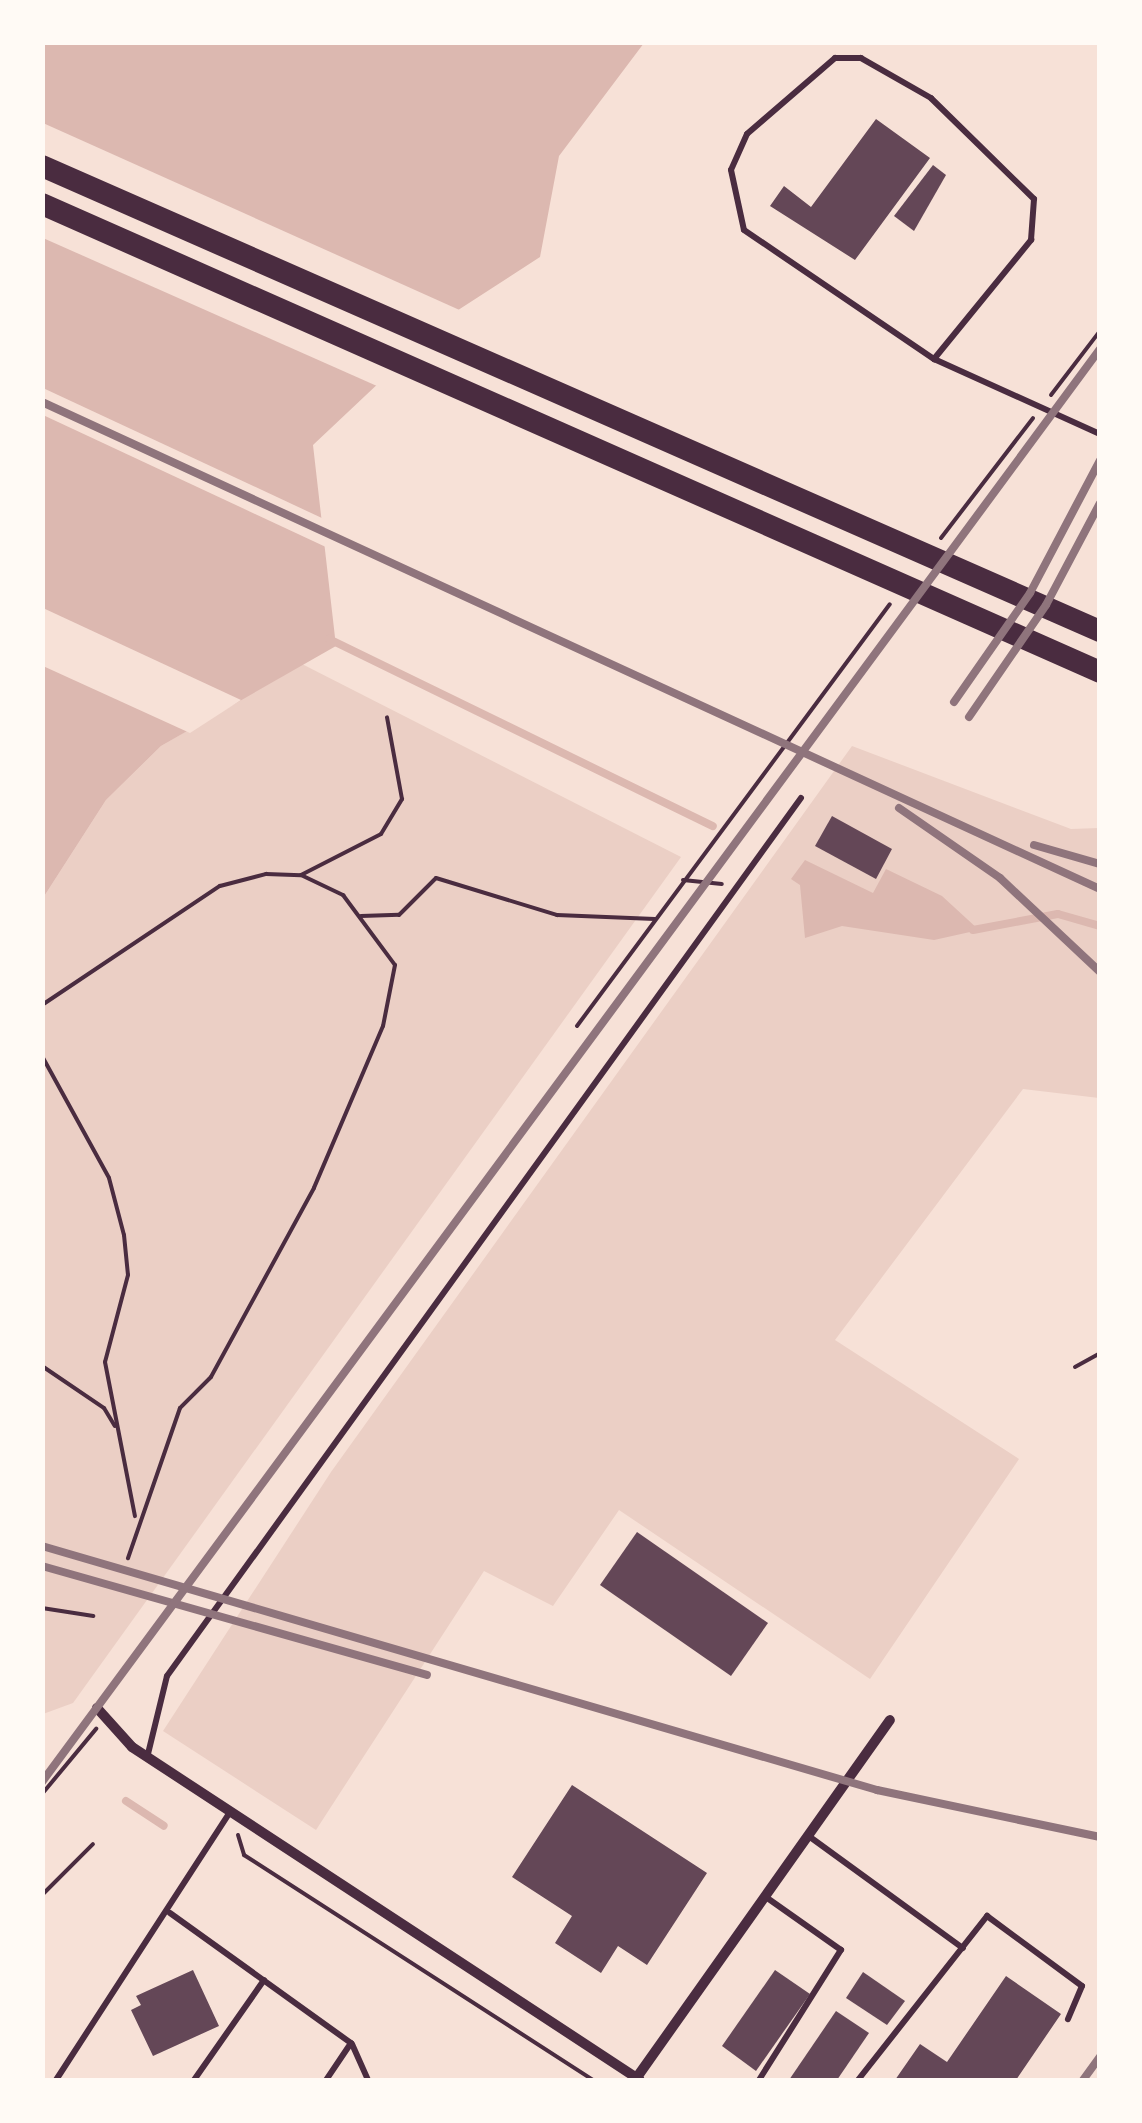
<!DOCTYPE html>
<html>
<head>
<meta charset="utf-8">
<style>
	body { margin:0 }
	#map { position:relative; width:1142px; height:2123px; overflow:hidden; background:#f7e1d7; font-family:"Fira Sans",sans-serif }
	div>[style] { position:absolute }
	.green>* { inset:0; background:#ebcfc5 }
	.water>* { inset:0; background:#dcb8b0 }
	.pier>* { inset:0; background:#f7e1d7 }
	.stream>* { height:8px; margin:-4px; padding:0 4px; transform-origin:4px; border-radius:4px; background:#dcb8b0 }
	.building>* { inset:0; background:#644757 }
	.path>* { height:4px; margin:-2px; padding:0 2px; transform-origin:2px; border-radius:2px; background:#4a2c40 }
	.service>* { height:6px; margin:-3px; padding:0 3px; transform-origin:3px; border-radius:3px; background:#4a2c40 }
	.minor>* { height:10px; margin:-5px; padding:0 5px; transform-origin:5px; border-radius:5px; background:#4a2c40 }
	.primary>* { height:22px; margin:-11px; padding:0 11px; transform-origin:11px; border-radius:11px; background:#4a2c40 }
	.rail>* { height:8px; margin:-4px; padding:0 4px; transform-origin:4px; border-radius:4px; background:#8f747c }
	span { translate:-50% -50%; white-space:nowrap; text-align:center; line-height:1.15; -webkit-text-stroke:10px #fffaf5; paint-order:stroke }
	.frame { position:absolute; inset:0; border:45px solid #fffaf5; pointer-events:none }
</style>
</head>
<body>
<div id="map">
	<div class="green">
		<div style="clip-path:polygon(302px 664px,681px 857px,73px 1703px,43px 1714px,43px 898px,106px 800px,161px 746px)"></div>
		<div style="clip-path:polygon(852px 746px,1071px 829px,1099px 828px,1099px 1098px,1023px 1089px,835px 1340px,1019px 1459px,870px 1679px,619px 1510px,553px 1606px,484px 1571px,316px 1830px,163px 1731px,331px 1472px)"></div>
	</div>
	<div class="water">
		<div style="clip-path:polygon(43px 43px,644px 43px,559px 156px,540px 257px,452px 314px,313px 445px,336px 646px,161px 746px,106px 800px,43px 898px)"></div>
		<div style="clip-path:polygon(805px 860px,873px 893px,886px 869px,942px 896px,979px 930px,934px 940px,842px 926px,805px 938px,800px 885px,791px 879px)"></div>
	</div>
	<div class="pier">
		<div style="clip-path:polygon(43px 123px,464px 312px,386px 390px,43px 238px)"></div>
		<div style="clip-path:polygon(43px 388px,324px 519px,328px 548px,43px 415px)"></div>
		<div style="clip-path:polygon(43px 608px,241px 700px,190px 733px,43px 666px)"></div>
	</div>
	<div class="stream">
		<div style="left:329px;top:639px;width:427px;rotate:26deg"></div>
		<div style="left:973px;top:930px;width:86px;rotate:-10.7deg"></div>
		<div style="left:1058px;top:914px;width:44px;rotate:15.9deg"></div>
		<div style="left:126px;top:1801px;width:45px;rotate:33.3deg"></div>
	</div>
	<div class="building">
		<div style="clip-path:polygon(876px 119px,930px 158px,855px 260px,770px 206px,784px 186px,811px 207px)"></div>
		<div style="clip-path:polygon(933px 165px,946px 175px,914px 231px,894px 216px)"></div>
		<div style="clip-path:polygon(832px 816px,892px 849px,876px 879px,815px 846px)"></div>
		<div style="clip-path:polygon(637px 1532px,768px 1623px,731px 1676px,600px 1585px)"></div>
		<div style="clip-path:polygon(572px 1785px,707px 1873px,647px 1965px,618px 1946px,601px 1973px,555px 1943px,572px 1916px,512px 1877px)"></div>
		<div style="clip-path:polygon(193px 1970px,219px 2026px,153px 2056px,131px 2010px,141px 2005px,136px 1996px)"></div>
		<div style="clip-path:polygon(775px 1970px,810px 1994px,756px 2071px,722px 2046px)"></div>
		<div style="clip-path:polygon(863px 1972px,905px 2001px,887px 2025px,846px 1998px)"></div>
		<div style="clip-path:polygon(1006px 1976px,1061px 2014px,1016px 2080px,895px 2080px,920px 2044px,947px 2062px)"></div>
		<div style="clip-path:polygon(836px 2011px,869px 2033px,837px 2080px,789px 2080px)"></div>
	</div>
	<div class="path">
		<div style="left:1051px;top:395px;width:81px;rotate:-52.6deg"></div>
		<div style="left:941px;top:538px;width:151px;rotate:-52.5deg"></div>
		<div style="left:301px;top:875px;width:90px;rotate:-27.1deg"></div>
		<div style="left:381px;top:834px;width:41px;rotate:-59deg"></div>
		<div style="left:402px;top:799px;width:83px;rotate:-100.4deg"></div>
		<div style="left:683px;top:880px;width:39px;rotate:6deg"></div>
		<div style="left:361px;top:916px;width:38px;rotate:-2deg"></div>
		<div style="left:399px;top:915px;width:52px;rotate:-45deg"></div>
		<div style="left:436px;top:878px;width:127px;rotate:17deg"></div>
		<div style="left:557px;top:915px;width:98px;rotate:2.3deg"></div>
		<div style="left:42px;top:1005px;width:214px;rotate:-33.8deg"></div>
		<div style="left:220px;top:886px;width:48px;rotate:-14.6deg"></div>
		<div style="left:266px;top:874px;width:35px;rotate:2deg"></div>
		<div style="left:301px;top:875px;width:47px;rotate:25.5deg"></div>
		<div style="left:343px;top:895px;width:87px;rotate:53.4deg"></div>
		<div style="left:395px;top:965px;width:62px;rotate:101.1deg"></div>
		<div style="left:383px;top:1026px;width:176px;rotate:113.1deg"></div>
		<div style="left:314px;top:1188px;width:215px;rotate:118.6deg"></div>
		<div style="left:211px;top:1377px;width:44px;rotate:135deg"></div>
		<div style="left:180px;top:1408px;width:159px;rotate:109.1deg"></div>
		<div style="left:577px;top:1026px;width:525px;rotate:-53.44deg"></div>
		<div style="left:42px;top:1056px;width:139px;rotate:61.2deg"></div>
		<div style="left:109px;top:1178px;width:59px;rotate:75.3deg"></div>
		<div style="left:124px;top:1235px;width:40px;rotate:84.3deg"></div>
		<div style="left:128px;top:1275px;width:90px;rotate:104.8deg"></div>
		<div style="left:105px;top:1362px;width:157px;rotate:79deg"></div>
		<div style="left:42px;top:1366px;width:75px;rotate:34.1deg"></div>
		<div style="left:104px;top:1408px;width:21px;rotate:59deg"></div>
		<div style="left:1075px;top:1367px;width:29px;rotate:-29deg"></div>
		<div style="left:42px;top:1608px;width:52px;rotate:8.9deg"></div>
		<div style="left:42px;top:1794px;width:85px;rotate:-50.3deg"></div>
		<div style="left:238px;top:1835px;width:21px;rotate:73deg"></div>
		<div style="left:244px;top:1855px;width:415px;rotate:32.8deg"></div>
		<div style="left:42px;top:1895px;width:72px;rotate:-45deg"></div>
	</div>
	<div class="service">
		<div style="left:934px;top:359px;width:154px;rotate:-50.8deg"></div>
		<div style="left:1031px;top:240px;width:41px;rotate:-85.8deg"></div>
		<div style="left:1034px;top:199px;width:144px;rotate:-135.6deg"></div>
		<div style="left:931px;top:98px;width:81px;rotate:-150.3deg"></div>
		<div style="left:861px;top:58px;width:26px;rotate:180deg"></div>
		<div style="left:835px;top:58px;width:116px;rotate:139.2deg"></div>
		<div style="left:747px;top:134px;width:39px;rotate:114deg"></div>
		<div style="left:731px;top:170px;width:61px;rotate:77.8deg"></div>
		<div style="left:744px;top:230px;width:230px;rotate:34.2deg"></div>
		<div style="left:934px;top:359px;width:182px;rotate:24.3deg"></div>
		<div style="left:147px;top:1758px;width:84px;rotate:-76.3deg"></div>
		<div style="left:167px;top:1676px;width:1083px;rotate:-54.17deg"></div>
		<div style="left:810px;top:1837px;width:189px;rotate:36deg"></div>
		<div style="left:170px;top:1913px;width:223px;rotate:35.7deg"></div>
		<div style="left:351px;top:2043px;width:45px;rotate:124deg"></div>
		<div style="left:352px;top:2044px;width:39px;rotate:66deg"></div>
		<div style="left:56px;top:2080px;width:320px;rotate:-57deg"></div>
		<div style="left:194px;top:2080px;width:122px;rotate:-55deg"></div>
		<div style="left:759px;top:2080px;width:154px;rotate:-57.8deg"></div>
		<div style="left:841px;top:1950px;width:92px;rotate:-144.8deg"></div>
		<div style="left:858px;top:2080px;width:209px;rotate:-51.8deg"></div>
		<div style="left:987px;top:1916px;width:118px;rotate:36.4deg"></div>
		<div style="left:1082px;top:1986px;width:36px;rotate:113deg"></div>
	</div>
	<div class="minor">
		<div style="left:97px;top:1708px;width:52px;rotate:48.1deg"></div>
		<div style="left:132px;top:1747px;width:607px;rotate:33.25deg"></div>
		<div style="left:635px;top:2080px;width:441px;rotate:-54.7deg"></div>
	</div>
	<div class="primary">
		<div style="left:42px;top:166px;width:1156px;rotate:23.73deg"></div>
		<div style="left:42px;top:204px;width:1157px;rotate:23.86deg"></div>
	</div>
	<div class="rail">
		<div style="left:42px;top:402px;width:1165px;rotate:24.72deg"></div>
		<div style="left:954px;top:702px;width:133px;rotate:-55.1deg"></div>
		<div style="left:1030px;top:593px;width:150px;rotate:-62.2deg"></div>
		<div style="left:969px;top:717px;width:136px;rotate:-55.5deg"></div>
		<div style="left:1046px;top:605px;width:115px;rotate:-62.1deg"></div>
		<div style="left:899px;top:808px;width:123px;rotate:34.7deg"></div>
		<div style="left:1000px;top:878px;width:137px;rotate:43.2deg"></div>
		<div style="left:1034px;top:845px;width:69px;rotate:16.1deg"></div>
		<div style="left:42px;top:1546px;width:870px;rotate:16.29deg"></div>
		<div style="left:877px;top:1790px;width:228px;rotate:11.9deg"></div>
		<div style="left:42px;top:1566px;width:400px;rotate:15.8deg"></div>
		<div style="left:42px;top:1782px;width:1781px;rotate:-53.56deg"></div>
		<div style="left:1083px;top:2080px;width:29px;rotate:-54deg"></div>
	</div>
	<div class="frame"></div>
</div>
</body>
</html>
